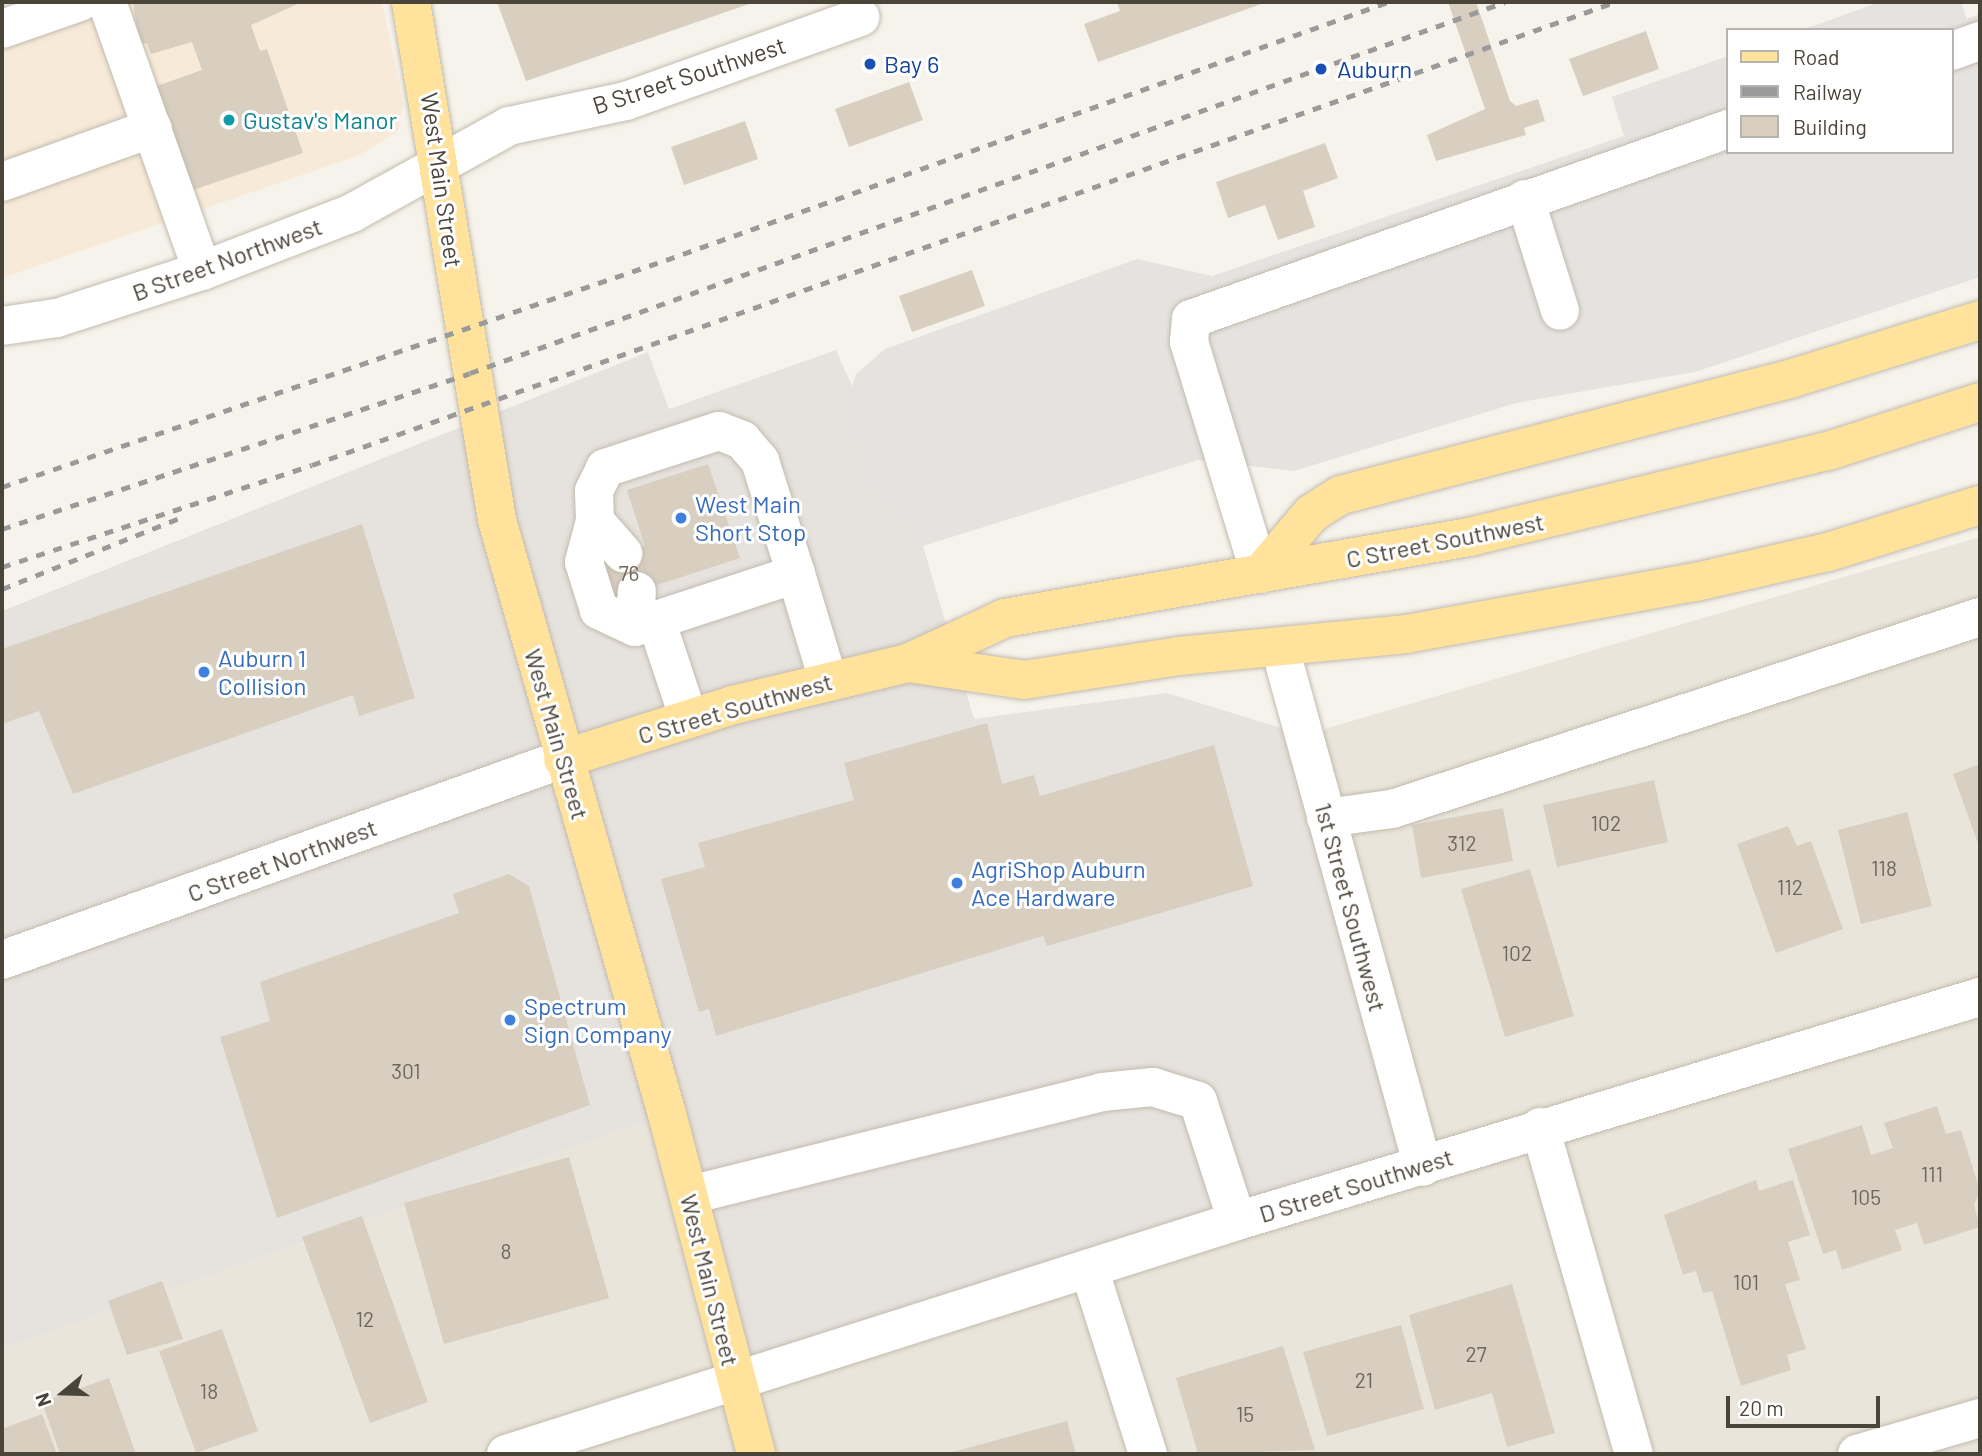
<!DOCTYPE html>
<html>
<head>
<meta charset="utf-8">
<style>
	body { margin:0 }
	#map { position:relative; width:1982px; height:1456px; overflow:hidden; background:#f6f3ec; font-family:Barlow,sans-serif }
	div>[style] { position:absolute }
	.residential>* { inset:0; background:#eae5da }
	.commercial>* { inset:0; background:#f7ead8 }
	.industrial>* { inset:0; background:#e6e2dd }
	.parking>* { inset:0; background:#e5e3e0 }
	.building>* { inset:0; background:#d8cfc1 }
	.roads { filter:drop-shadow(0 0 2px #c2bbae) drop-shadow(0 0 2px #c2bbae) }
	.minor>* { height:38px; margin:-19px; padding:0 19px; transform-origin:19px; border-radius:19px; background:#fff }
	.major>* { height:38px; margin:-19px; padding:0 19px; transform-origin:19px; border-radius:19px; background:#ffe39c }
	.rail>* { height:5px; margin-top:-2.5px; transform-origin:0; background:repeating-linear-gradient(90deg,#9a9a9a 0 9px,transparent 0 18px) }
	.dots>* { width:19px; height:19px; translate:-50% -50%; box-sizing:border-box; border:4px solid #fff; border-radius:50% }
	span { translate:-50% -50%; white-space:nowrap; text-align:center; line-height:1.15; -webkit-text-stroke:6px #fff; paint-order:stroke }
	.number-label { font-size:21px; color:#6e675b }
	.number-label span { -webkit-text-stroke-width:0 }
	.transit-label { font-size:24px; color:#164399 }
	.left { translate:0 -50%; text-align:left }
	.street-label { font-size:24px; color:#4b4439 }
	.culture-label { font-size:24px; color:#0d838f }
	.shop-label { font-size:24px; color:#366cbe }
	.frame { position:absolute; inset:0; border:4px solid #4b4439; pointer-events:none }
	.legend { position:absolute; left:1726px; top:28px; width:228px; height:126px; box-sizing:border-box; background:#fff; border:2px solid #b7b4b0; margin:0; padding:9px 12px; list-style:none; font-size:21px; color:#4b4439 }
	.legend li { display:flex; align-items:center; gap:14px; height:35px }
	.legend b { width:35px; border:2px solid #b7b4b0 }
	.north { position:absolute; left:28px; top:1358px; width:70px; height:70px; -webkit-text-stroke:5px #fff; paint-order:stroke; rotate:251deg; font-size:19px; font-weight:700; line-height:28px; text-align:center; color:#4b4439 }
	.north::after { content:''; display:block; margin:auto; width:24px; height:32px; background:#4b4439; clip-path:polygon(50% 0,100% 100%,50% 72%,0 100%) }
	.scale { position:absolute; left:1726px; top:1396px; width:154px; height:32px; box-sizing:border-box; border:4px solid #4b4439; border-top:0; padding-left:9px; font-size:21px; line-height:24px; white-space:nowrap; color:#4b4439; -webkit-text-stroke:5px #fff; paint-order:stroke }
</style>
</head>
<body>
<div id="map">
	<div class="residential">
		<div style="clip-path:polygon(1980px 537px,1980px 1454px,2px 1454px,2px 1349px,667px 1114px,1304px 735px)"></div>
	</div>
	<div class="commercial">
		<div style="clip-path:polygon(2px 2px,382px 2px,403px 102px,398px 131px,360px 155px,2px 278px)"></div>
	</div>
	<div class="industrial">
		<div style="clip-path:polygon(836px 350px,923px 546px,974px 719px,1167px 693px,1304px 735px,1423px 1167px,734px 1378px,667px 1114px,2px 1349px,2px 611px,648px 352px,669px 409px)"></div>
	</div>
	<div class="parking">
		<div style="clip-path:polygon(1880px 2px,1961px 2px,1967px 19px,1980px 14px,1980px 277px,1695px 372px,1516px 403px,1294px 471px,1198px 460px,923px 546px,869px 488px,845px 410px,856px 374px,885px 349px,1137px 259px,1212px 276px,1624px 136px,1612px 97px,1728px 56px,1728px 152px,1952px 152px,1952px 30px,1802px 30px)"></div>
	</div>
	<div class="building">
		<div style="clip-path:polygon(133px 2px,302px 2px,251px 25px,260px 51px,267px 49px,303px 153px,190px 191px,154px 87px,202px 70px,192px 42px,151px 54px,147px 43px,139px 44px)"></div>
		<div style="clip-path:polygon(497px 2px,755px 2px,526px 81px)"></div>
		<div style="clip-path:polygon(1117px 2px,1267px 2px,1098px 62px,1084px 24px,1120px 11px)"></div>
		<div style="clip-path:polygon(1448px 2px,1476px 2px,1510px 101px,1516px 106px,1538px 99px,1545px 121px,1524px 128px,1526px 135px,1436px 161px,1427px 135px,1485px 109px)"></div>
		<div style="clip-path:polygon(1646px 31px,1659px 69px,1583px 96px,1569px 59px)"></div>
		<div style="clip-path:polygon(909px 82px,923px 120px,849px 147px,835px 109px)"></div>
		<div style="clip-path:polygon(745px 121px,758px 159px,684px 185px,671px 147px)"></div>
		<div style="clip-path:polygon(1325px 143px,1338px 178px,1303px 191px,1315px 227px,1278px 240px,1265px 205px,1228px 218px,1216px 182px)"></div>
		<div style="clip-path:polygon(972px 270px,985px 306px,912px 332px,899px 296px)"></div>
		<div style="clip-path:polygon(708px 464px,740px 558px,611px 600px,599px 561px,645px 546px,627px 490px)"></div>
		<div style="clip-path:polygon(362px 524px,415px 698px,359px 716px,353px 695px,73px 794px,39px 711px,2px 724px,2px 649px)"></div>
		<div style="clip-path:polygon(987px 723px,1002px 784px,1034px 775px,1040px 796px,1214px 745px,1253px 886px,1047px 946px,1043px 936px,716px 1036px,709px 1009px,699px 1012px,661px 879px,705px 867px,698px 843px,854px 800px,844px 763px)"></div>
		<div style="clip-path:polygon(1980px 764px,1980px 849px,1953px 774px)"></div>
		<div style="clip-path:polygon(1654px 780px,1668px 842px,1557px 867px,1543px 805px)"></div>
		<div style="clip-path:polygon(1503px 808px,1513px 861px,1421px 878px,1412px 825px)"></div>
		<div style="clip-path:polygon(1907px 812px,1932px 906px,1861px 924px,1838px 830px)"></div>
		<div style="clip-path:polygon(1788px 826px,1797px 846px,1811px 841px,1843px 929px,1776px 953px,1737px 844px)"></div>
		<div style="clip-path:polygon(1530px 869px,1574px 1016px,1505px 1037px,1461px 889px)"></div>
		<div style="clip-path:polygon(509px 874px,529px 886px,590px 1105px,277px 1218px,220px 1037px,270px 1021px,260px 982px,459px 913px,453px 894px)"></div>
		<div style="clip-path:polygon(1937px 1106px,1946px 1134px,1961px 1130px,1980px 1191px,1974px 1205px,1980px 1227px,1924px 1245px,1917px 1223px,1895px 1230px,1902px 1250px,1842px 1270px,1836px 1250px,1823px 1254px,1788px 1149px,1862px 1125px,1871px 1155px,1893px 1148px,1884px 1123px)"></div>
		<div style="clip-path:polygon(569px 1157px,609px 1298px,444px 1344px,404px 1203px)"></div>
		<div style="clip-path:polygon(1756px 1180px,1759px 1191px,1793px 1180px,1810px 1235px,1788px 1242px,1800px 1280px,1785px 1284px,1806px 1349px,1787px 1355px,1791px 1370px,1741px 1386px,1712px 1291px,1703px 1293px,1696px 1271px,1683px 1275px,1664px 1215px)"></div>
		<div style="clip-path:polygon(362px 1216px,428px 1402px,370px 1423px,302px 1237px)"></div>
		<div style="clip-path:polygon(162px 1281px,183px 1339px,127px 1355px,108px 1301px)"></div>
		<div style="clip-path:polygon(1512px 1284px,1555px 1433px,1507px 1447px,1492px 1393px,1435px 1410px,1409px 1315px)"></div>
		<div style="clip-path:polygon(1401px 1325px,1424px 1409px,1327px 1436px,1303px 1352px)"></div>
		<div style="clip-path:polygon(222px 1329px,258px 1431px,196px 1453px,159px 1351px)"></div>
		<div style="clip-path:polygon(1283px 1346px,1315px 1450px,1198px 1454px,1176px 1378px)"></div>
		<div style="clip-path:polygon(109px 1378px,136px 1454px,60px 1454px,42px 1402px)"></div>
		<div style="clip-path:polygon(42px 1414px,57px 1454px,2px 1454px,2px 1429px)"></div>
		<div style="clip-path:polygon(1067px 1421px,1076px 1454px,950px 1454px,949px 1453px)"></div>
	</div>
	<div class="roads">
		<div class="minor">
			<div style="left:107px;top:2px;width:285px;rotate:70.5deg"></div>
			<div style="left:2px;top:29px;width:83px;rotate:-19.1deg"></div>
			<div style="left:1952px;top:51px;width:30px;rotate:-20deg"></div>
			<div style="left:2px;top:182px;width:160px;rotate:-19.7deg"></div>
			<div style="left:1525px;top:199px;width:117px;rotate:72.6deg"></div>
			<div style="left:2px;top:326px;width:56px;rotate:-8.3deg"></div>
			<div style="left:57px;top:318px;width:152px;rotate:-18deg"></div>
			<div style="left:202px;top:271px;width:161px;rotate:-21.1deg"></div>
			<div style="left:352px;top:213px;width:179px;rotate:-29deg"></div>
			<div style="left:509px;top:126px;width:120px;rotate:-12.1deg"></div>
			<div style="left:626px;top:101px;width:249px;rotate:-19.7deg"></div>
			<div style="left:595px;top:521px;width:43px;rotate:48.8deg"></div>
			<div style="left:796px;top:574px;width:169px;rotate:161.8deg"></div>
			<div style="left:635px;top:627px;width:40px;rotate:-155deg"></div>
			<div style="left:599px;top:610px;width:50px;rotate:-107.4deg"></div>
			<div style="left:584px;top:562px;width:42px;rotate:-75deg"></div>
			<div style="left:595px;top:521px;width:30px;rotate:-92deg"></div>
			<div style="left:594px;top:491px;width:25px;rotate:-64deg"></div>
			<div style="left:605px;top:468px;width:120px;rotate:-18deg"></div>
			<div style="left:719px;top:431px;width:25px;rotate:21deg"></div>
			<div style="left:742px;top:440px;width:28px;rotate:49deg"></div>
			<div style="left:760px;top:461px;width:119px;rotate:72.3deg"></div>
			<div style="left:796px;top:574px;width:111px;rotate:73.2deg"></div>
			<div style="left:1260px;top:574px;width:243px;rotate:-107deg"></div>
			<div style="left:1189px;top:342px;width:23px;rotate:-85deg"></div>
			<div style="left:1191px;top:319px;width:570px;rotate:-19.48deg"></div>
			<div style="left:656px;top:620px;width:104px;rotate:71.6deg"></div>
			<div style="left:635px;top:627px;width:36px;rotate:-87deg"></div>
			<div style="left:1280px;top:648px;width:538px;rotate:74.6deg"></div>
			<div style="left:1326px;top:818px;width:67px;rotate:-7.8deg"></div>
			<div style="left:1392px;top:809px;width:619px;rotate:-18.08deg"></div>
			<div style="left:2px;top:960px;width:596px;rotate:-19.71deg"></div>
			<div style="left:1540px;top:1127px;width:340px;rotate:74deg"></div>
			<div style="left:690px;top:1195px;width:425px;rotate:-14deg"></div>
			<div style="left:1102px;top:1092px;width:51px;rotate:-5.6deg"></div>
			<div style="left:1153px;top:1087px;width:47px;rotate:17.3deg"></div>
			<div style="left:1198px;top:1101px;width:126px;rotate:72deg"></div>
			<div style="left:1089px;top:1268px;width:195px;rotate:72.4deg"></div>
			<div style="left:506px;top:1454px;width:767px;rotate:-17.68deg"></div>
			<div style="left:1237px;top:1221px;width:776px;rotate:-16.78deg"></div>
			<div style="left:1857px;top:1454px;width:128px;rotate:-16.3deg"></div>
		</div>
		<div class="major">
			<div style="left:411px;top:2px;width:525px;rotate:80.57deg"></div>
			<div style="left:497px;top:520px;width:618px;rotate:74.03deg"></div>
			<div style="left:667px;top:1114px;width:351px;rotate:75.3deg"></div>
			<div style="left:1260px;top:574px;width:80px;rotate:-49.6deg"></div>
			<div style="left:1312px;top:513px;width:34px;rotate:-32deg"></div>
			<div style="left:1341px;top:495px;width:467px;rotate:-14.5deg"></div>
			<div style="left:1793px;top:378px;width:196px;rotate:-17.2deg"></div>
			<div style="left:908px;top:663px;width:117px;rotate:8.3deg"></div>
			<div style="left:1024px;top:680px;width:157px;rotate:-8.8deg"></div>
			<div style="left:1179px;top:656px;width:228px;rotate:-5.5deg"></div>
			<div style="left:1406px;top:634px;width:295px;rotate:-10.2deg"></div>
			<div style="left:1696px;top:582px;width:135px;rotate:-12.8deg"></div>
			<div style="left:1828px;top:552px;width:159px;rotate:-17.2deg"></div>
			<div style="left:563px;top:759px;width:178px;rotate:-17.6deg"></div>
			<div style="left:733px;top:705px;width:180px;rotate:-13.5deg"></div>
			<div style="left:908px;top:663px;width:107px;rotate:-24.9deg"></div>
			<div style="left:1005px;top:618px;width:475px;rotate:-9.9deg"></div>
			<div style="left:1473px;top:536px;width:365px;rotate:-13.5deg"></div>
			<div style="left:1828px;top:451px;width:160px;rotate:-17.9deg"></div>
		</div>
	</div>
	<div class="rail">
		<div style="left:2px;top:487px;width:702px;rotate:-18.87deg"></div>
		<div style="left:666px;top:260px;width:767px;rotate:-19.66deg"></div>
		<div style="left:2px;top:529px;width:493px;rotate:-18.4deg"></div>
		<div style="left:470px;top:373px;width:1099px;rotate:-19.72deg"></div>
		<div style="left:2px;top:567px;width:326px;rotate:-18.2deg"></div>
		<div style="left:312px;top:465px;width:1383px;rotate:-19.56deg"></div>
		<div style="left:2px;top:589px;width:194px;rotate:-21.8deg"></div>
	</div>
	<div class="dots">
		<div style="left:870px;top:64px;background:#1a4fb4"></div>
		<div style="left:1321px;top:69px;background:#1a4fb4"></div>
		<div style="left:229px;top:120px;background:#0f9aa8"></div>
		<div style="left:681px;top:518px;background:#3f7fe0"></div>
		<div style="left:204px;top:672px;background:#3f7fe0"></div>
		<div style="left:957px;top:883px;background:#3f7fe0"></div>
		<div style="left:510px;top:1020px;background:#3f7fe0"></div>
	</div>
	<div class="number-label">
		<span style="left:629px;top:573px">76</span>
		<span style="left:1606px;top:823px">102</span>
		<span style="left:1462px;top:843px">312</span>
		<span style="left:1884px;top:868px">118</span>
		<span style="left:1790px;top:887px">112</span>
		<span style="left:1517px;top:953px">102</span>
		<span style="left:406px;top:1071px">301</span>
		<span style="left:1932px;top:1174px">111</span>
		<span style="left:1866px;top:1197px">105</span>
		<span style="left:506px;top:1251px">8</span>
		<span style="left:1746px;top:1282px">101</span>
		<span style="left:365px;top:1319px">12</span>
		<span style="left:1476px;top:1354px">27</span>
		<span style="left:1364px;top:1380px">21</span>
		<span style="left:209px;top:1391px">18</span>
		<span style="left:1245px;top:1414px">15</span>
	</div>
	<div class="transit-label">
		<span class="left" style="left:884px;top:64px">Bay 6</span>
		<span class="left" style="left:1337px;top:69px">Auburn</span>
	</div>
	<div class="street-label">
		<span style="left:689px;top:75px;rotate:-18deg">B Street Southwest</span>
		<span style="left:442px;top:180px;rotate:82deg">West Main Street</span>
		<span style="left:227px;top:259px;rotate:-20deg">B Street Northwest</span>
		<span style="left:1445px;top:540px;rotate:-11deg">C Street Southwest</span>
		<span style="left:735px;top:708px;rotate:-16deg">C Street Southwest</span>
		<span style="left:557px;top:734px;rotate:74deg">West Main Street</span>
		<span style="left:282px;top:860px;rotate:-20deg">C Street Northwest</span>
		<span style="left:1351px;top:907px;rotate:75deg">1st Street Southwest</span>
		<span style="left:1356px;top:1185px;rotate:-17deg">D Street Southwest</span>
		<span style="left:710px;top:1280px;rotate:76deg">West Main Street</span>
	</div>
	<div class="culture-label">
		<span class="left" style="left:243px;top:120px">Gustav's Manor</span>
	</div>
	<div class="shop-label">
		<span class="left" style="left:695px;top:518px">West Main<br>Short Stop</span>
		<span class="left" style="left:218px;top:672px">Auburn 1<br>Collision</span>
		<span class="left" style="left:971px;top:883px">AgriShop Auburn<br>Ace Hardware</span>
		<span class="left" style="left:524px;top:1020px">Spectrum<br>Sign Company</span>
	</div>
	<div class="frame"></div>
	<ul class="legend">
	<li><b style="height:9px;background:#ffe39c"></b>Road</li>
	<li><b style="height:9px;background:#9a9a9a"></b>Railway</li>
	<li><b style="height:19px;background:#d8cfc1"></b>Building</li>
	</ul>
	<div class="north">N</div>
	<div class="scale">20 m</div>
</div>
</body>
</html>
